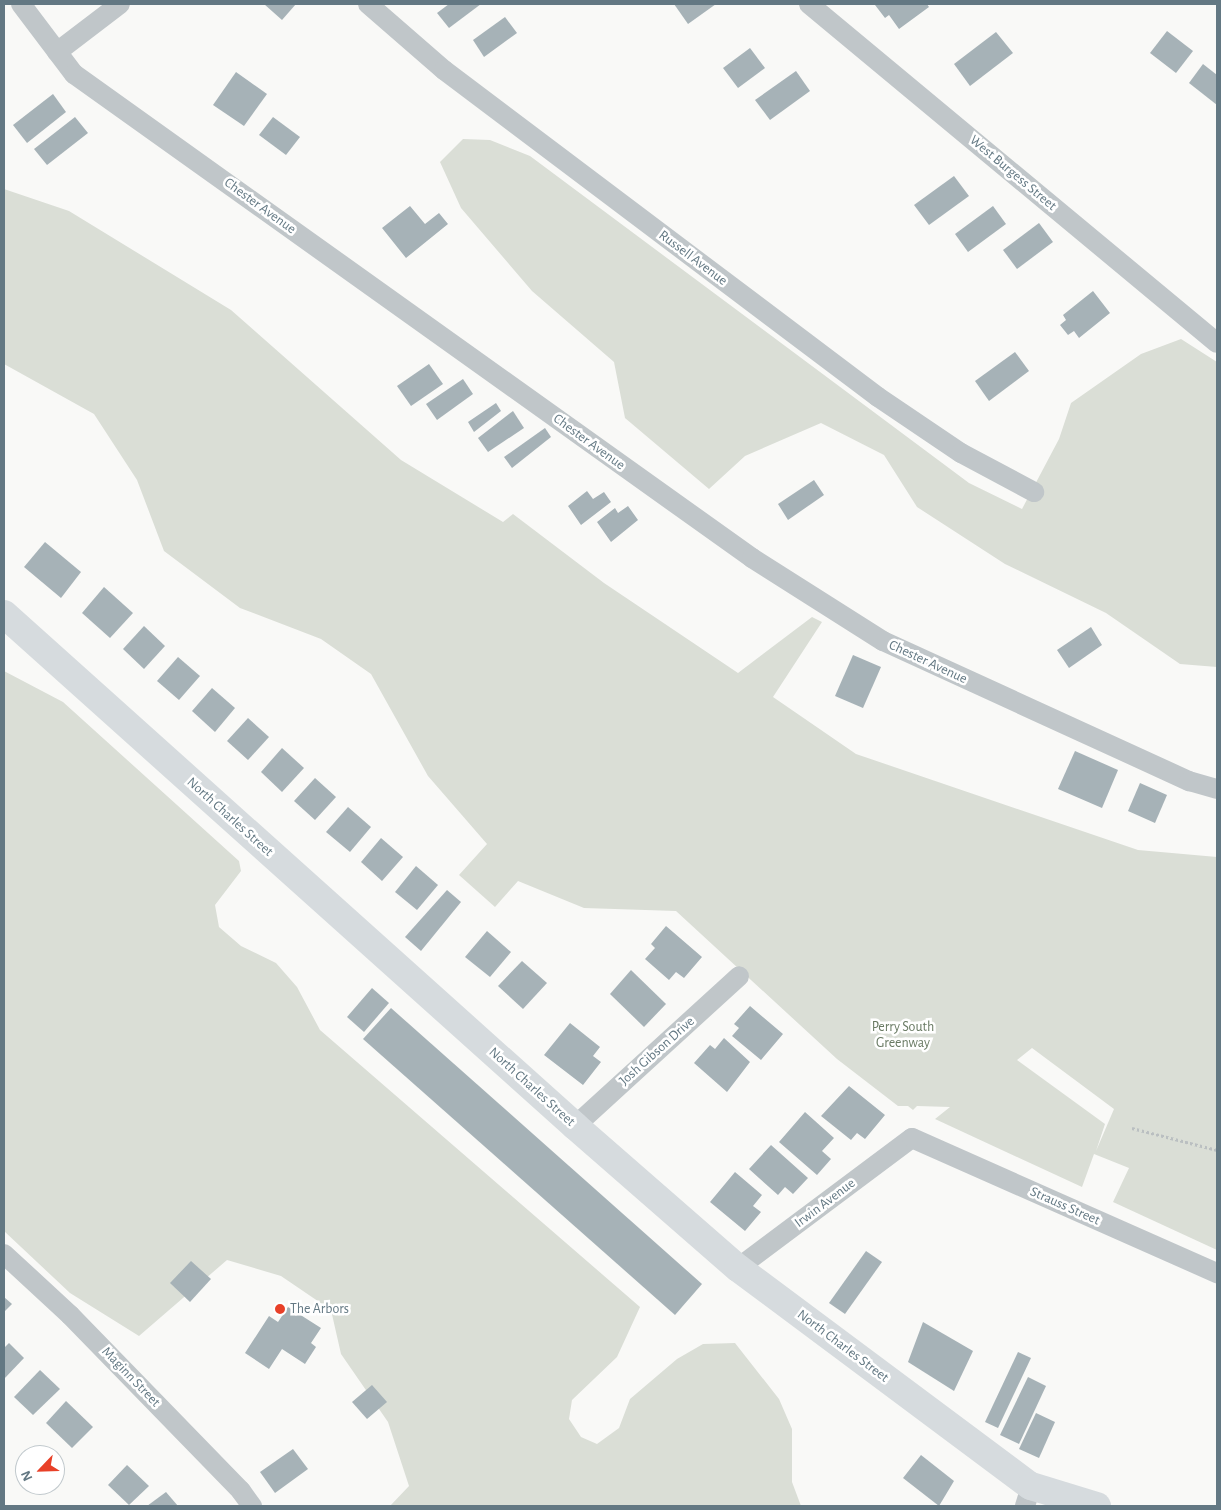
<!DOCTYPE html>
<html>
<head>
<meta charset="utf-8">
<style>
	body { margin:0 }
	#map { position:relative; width:1221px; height:1510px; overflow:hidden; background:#f9f9f7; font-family:"Alegreya Sans",sans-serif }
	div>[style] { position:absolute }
	.green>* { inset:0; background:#daded6 }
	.building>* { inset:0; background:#a6b2b7 }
	.path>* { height:3px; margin-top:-1.5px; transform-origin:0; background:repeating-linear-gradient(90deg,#babfc1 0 2.5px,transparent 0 5px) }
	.street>* { height:20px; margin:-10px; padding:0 10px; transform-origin:10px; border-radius:10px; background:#c0c6c9 }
	.secondary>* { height:28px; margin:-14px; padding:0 14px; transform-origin:14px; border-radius:14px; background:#d6dbde }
	.dots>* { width:14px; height:14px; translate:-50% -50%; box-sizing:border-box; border:2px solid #fff; border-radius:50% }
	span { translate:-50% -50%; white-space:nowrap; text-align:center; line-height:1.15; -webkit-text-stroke:5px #fff; paint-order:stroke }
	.street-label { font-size:14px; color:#637883 }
	.park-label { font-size:14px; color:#697a63 }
	.poi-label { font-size:14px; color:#637883 }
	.left { translate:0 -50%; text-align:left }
	.frame { position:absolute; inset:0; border:5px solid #637883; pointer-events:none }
	.north { position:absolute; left:15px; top:1445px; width:50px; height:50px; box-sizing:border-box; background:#fff; border:1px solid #c1c9cd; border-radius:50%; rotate:246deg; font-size:14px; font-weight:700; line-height:20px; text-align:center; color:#637883 }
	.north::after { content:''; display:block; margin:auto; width:18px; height:22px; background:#e84028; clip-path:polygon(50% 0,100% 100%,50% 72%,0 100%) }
</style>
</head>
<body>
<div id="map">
	<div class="green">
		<div style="clip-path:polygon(463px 139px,490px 140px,530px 156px,969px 483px,1022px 509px,1059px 439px,1071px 403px,1141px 354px,1181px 339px,1217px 362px,1217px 667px,1180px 664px,1106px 613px,1005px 564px,917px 507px,884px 455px,821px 423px,745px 456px,709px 489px,625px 418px,614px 362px,532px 291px,461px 208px,440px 162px)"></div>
		<div style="clip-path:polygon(evenodd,4px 189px,69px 211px,231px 310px,401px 460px,503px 522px,513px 514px,604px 583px,738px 673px,812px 617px,822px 622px,773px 697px,856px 754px,1138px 850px,1217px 857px,1217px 1250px,1113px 1202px,1129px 1168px,1094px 1154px,1082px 1187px,935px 1119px,950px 1107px,917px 1106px,913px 1110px,908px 1106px,898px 1106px,837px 1059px,676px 911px,584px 908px,518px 881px,495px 907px,459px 875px,487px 844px,428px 776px,371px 674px,321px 639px,240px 608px,164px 551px,137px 480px,94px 414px,4px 364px,4px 189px,1032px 1048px,1114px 1109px,1096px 1151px,1105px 1124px,1017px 1060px,1032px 1048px)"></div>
		<div style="clip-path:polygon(4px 671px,63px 702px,239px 861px,241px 871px,215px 905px,219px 927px,241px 946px,276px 963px,297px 987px,320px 1030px,640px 1307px,617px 1357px,572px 1400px,569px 1419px,581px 1437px,597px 1444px,619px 1428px,630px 1399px,677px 1359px,703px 1344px,735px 1343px,779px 1399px,792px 1429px,792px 1482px,801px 1506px,390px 1506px,409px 1486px,388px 1422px,341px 1354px,331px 1310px,281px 1276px,227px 1260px,139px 1336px,70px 1293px,4px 1231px)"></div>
	</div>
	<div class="building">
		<div style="clip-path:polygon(264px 4px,296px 4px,282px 20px)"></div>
		<div style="clip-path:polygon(449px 4px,481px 4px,449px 28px,437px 13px)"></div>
		<div style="clip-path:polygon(674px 4px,716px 4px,688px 24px)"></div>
		<div style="clip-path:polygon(870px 4px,927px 4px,929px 7px,899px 29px,889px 15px,885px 18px,875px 5px)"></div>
		<div style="clip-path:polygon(505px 17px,517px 33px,484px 57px,473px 40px)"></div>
		<div style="clip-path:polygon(1167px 31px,1193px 51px,1176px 73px,1150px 53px)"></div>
		<div style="clip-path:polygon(996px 32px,1013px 53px,970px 86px,954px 64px)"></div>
		<div style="clip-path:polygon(750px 48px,765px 68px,738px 88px,723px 68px)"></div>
		<div style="clip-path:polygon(1203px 64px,1217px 75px,1217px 105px,1189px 83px)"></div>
		<div style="clip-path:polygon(796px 71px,810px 91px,770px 120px,755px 100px)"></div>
		<div style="clip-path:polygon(236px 72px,267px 94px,244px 126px,213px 105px)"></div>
		<div style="clip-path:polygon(53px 94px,66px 112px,27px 143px,13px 125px)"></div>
		<div style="clip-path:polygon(75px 117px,88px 133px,47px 165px,34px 149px)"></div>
		<div style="clip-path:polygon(273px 117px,300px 137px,286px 155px,259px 135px)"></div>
		<div style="clip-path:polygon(954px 176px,969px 196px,929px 225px,914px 205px)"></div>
		<div style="clip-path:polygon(410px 206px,425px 224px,439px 213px,448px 224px,406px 258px,382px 228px)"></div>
		<div style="clip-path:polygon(993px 206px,1006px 224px,968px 252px,955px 234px)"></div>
		<div style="clip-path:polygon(1039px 223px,1053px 242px,1017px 269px,1003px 250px)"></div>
		<div style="clip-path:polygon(1093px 291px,1110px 313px,1079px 338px,1074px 331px,1068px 335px,1060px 325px,1066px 320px,1063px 315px)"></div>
		<div style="clip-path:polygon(1015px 352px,1029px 371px,989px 401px,975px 381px)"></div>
		<div style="clip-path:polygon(429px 364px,443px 384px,411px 406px,397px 386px)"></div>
		<div style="clip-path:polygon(463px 379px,473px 394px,437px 420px,426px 404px)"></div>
		<div style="clip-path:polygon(496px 403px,501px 411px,474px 432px,468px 422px)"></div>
		<div style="clip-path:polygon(513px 411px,524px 428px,488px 452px,478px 438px)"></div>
		<div style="clip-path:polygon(545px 428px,551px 437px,512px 468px,504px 457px)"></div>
		<div style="clip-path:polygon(814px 480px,824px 495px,788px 520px,778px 504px)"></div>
		<div style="clip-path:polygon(587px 491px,593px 499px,604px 492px,611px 502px,581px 525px,568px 506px)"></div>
		<div style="clip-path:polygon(628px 506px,638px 520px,611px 542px,597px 522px,615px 508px,618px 513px)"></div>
		<div style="clip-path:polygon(45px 542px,81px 572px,61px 598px,24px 567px)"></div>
		<div style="clip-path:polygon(104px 587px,133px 613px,110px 638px,82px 613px)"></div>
		<div style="clip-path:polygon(144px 626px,165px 646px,144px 669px,123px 649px)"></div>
		<div style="clip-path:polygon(1091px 627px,1102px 645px,1069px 668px,1057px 650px)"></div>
		<div style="clip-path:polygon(853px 655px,881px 667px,863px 708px,835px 696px)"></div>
		<div style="clip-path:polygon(178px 657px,200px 676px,179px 700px,157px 681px)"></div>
		<div style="clip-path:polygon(212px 688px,235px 708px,215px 732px,192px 711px)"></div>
		<div style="clip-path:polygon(248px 718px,269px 737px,248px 760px,227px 741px)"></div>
		<div style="clip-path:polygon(282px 748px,304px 768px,282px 792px,261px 772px)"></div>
		<div style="clip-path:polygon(1075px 751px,1118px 770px,1102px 808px,1058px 789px)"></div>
		<div style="clip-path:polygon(315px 778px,336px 797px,315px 820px,294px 801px)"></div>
		<div style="clip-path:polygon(1140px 783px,1167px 795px,1155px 823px,1128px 811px)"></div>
		<div style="clip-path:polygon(348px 807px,371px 827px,350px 852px,326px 832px)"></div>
		<div style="clip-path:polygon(381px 838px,403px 857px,382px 881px,361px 862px)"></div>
		<div style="clip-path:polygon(416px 866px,438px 885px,417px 910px,395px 892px)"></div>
		<div style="clip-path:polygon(447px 890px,461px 902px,421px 951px,405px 937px)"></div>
		<div style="clip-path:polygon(666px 926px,702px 957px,684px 978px,676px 972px,669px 980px,645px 959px,655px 948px,651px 944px)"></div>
		<div style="clip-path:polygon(487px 931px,511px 952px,490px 977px,465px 957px)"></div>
		<div style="clip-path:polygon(522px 961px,547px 983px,523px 1009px,498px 986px)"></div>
		<div style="clip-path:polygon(631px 970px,666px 1004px,644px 1027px,610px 994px)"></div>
		<div style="clip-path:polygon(372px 988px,389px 1003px,364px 1032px,347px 1017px)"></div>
		<div style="clip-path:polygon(750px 1006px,783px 1034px,761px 1060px,732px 1036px,739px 1028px,734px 1024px)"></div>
		<div style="clip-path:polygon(391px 1008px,702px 1284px,675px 1315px,363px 1039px)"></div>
		<div style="clip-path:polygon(570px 1023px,600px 1047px,593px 1056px,601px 1062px,583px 1085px,544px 1055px)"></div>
		<div style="clip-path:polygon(724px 1038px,750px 1062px,727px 1092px,694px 1063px,710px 1045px,715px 1049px)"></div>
		<div style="clip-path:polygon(849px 1086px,885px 1115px,865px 1139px,857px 1133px,851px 1140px,821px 1116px)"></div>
		<div style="clip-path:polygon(805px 1112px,834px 1138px,822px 1151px,831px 1159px,817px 1175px,779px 1142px)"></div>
		<div style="clip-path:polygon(771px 1145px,808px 1178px,793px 1194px,785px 1187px,778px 1195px,749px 1169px)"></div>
		<div style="clip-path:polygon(735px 1172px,762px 1195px,753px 1206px,761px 1212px,745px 1231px,710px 1202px)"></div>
		<div style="clip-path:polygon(866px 1251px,882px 1262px,845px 1314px,829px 1303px)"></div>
		<div style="clip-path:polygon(191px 1261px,211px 1279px,190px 1302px,170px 1283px)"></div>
		<div style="clip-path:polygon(4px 1297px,12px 1304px,4px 1312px)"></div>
		<div style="clip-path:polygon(288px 1307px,321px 1328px,311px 1343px,316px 1347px,305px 1364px,282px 1349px,269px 1369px,245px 1353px,269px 1316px,278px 1322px)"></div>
		<div style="clip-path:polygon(923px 1322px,973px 1351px,954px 1391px,908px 1362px)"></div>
		<div style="clip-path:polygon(9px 1343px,24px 1358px,4px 1379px,4px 1348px)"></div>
		<div style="clip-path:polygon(1018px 1352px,1031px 1358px,998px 1428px,985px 1422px)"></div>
		<div style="clip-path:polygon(40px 1370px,60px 1389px,33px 1415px,14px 1397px)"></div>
		<div style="clip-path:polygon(1028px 1377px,1046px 1386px,1019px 1444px,1000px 1435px)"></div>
		<div style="clip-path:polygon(372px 1385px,387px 1402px,367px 1419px,352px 1402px)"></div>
		<div style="clip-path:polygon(66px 1401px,93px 1427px,72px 1448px,46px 1423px)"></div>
		<div style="clip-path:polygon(1036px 1413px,1055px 1422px,1039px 1458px,1019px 1449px)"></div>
		<div style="clip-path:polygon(293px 1449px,308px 1469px,275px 1493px,260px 1472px)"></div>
		<div style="clip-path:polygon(921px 1455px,954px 1481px,939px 1506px,903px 1478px)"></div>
		<div style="clip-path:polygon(127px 1465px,149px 1486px,129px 1505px,108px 1485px)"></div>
		<div style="clip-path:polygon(166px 1492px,178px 1506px,147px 1506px)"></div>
	</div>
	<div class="path">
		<div style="left:1132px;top:1128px;width:88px;rotate:14.5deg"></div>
	</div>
	<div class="street">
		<div style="left:21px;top:4px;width:88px;rotate:52.9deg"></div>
		<div style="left:74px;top:74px;width:833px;rotate:35.52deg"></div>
		<div style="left:752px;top:558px;width:155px;rotate:32.4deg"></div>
		<div style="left:883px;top:641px;width:337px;rotate:24.6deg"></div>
		<div style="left:1189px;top:781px;width:29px;rotate:16deg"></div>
		<div style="left:368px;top:4px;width:101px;rotate:41deg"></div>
		<div style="left:444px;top:70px;width:543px;rotate:37deg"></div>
		<div style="left:878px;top:397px;width:100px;rotate:34deg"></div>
		<div style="left:961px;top:453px;width:83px;rotate:28.1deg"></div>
		<div style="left:809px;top:4px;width:530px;rotate:39.72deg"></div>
		<div style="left:57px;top:52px;width:79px;rotate:-37.3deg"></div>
		<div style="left:575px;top:1126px;width:222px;rotate:-42.4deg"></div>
		<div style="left:4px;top:1254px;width:90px;rotate:42.7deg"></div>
		<div style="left:70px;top:1315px;width:245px;rotate:45.8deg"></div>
		<div style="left:241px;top:1491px;width:19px;rotate:54deg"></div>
		<div style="left:738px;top:1268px;width:217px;rotate:-36.8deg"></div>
		<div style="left:912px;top:1138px;width:334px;rotate:23.9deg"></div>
		<div style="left:1025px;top:1506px;width:21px;rotate:-73deg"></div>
	</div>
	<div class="secondary">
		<div style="left:4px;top:614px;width:767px;rotate:41.88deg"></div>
		<div style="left:575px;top:1126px;width:216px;rotate:41.1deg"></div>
		<div style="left:738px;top:1268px;width:365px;rotate:36.7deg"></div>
		<div style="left:1031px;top:1486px;width:69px;rotate:16.9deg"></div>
	</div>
	<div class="dots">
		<div style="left:280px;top:1309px;background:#e84028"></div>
	</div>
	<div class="street-label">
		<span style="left:1013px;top:173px;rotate:40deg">West Burgess Street</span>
		<span style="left:260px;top:206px;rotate:36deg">Chester Avenue</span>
		<span style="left:693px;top:258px;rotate:37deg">Russell Avenue</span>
		<span style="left:589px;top:442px;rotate:36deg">Chester Avenue</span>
		<span style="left:928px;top:662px;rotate:25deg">Chester Avenue</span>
		<span style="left:230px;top:817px;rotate:42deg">North Charles Street</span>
		<span style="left:657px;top:1051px;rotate:-42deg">Josh Gibson Drive</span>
		<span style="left:532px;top:1087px;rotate:42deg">North Charles Street</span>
		<span style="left:825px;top:1203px;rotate:-37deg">Irwin Avenue</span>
		<span style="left:1065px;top:1206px;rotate:24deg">Strauss Street</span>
		<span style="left:843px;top:1346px;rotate:37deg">North Charles Street</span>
		<span style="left:131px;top:1377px;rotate:46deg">Maginn Street</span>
	</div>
	<div class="park-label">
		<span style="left:903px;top:1035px">Perry South<br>Greenway</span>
	</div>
	<div class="poi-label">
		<span class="left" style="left:290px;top:1309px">The Arbors</span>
	</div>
	<div class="frame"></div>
	<div class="north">N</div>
</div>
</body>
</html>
